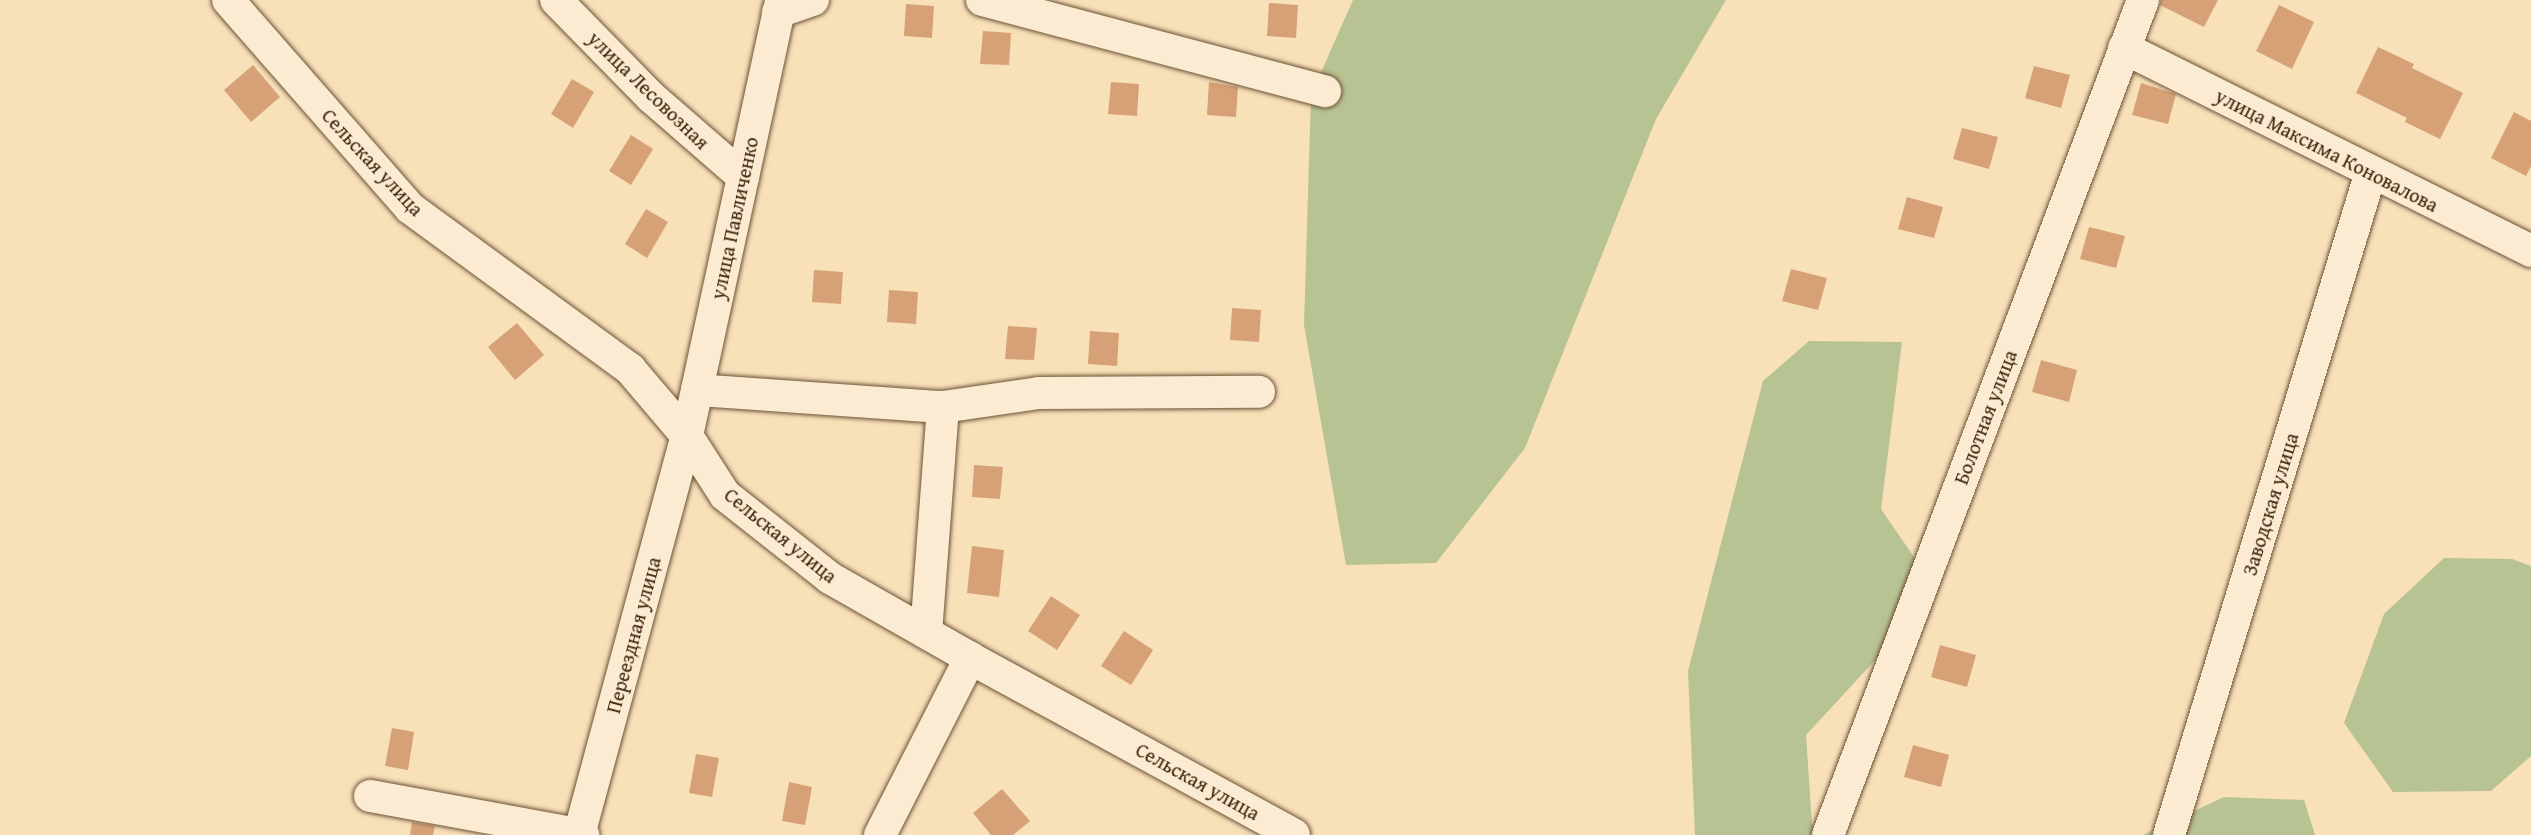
<!DOCTYPE html>
<html>
<head>
<meta charset="utf-8">
<style>
	body { margin:0 }
	#map { position:relative; width:2531px; height:835px; overflow:hidden; background:#f8e0b9; font-family:"Gentium Book Plus",serif }
	div>[style] { position:absolute }
	.green>* { inset:0; background:#b8c393 }
	.building>* { inset:0; background:#d7a177 }
	.roads { filter:drop-shadow(0 0 2px #6c5236) drop-shadow(0 0 2px #6c5236) }
	.minor>* { height:32px; margin:-16px; padding:0 16px; transform-origin:16px; border-radius:16px; background:#faebd2 }
	span { translate:-50% -50%; white-space:nowrap; text-align:center; line-height:1.15; -webkit-text-stroke:4.5px #faebd2; paint-order:stroke }
	.street-label { font-size:20px; color:#3e230b }
</style>
</head>
<body>
<div id="map">
	<div class="green">
		<div style="clip-path:polygon(1353px 0,1726px 0,1656px 119px,1525px 448px,1436px 563px,1346px 565px,1304px 325px,1311px 95px)"></div>
		<div style="clip-path:polygon(1809px 341px,1902px 342px,1881px 509px,1938px 592px,1806px 735px,1812px 824px,1819px 835px,1695px 835px,1688px 671px,1763px 381px)"></div>
		<div style="clip-path:polygon(2444px 558px,2512px 559px,2531px 566px,2531px 756px,2491px 791px,2393px 792px,2344px 723px,2384px 614px)"></div>
		<div style="clip-path:polygon(2224px 797px,2304px 800px,2315px 835px,2143px 835px)"></div>
	</div>
	<div class="building">
		<div style="clip-path:polygon(2161px 0,2218px 0,2204px 27px,2160px 5px)"></div>
		<div style="clip-path:polygon(1269px 3px,1298px 5px,1296px 38px,1267px 36px)"></div>
		<div style="clip-path:polygon(906px 4px,934px 6px,932px 38px,904px 36px)"></div>
		<div style="clip-path:polygon(2279px 5px,2314px 22px,2292px 69px,2256px 51px)"></div>
		<div style="clip-path:polygon(983px 31px,1011px 33px,1009px 65px,980px 64px)"></div>
		<div style="clip-path:polygon(2378px 47px,2414px 64px,2412px 68px,2463px 93px,2440px 139px,2405px 122px,2407px 118px,2356px 93px)"></div>
		<div style="clip-path:polygon(253px 65px,280px 97px,251px 122px,224px 90px)"></div>
		<div style="clip-path:polygon(2034px 66px,2070px 75px,2061px 108px,2025px 98px)"></div>
		<div style="clip-path:polygon(572px 79px,594px 92px,573px 128px,551px 114px)"></div>
		<div style="clip-path:polygon(1111px 82px,1139px 84px,1137px 116px,1108px 114px)"></div>
		<div style="clip-path:polygon(1209px 82px,1238px 87px,1236px 117px,1207px 115px)"></div>
		<div style="clip-path:polygon(2141px 83px,2176px 94px,2168px 124px,2132px 115px)"></div>
		<div style="clip-path:polygon(2514px 112px,2531px 121px,2531px 166px,2526px 176px,2491px 158px)"></div>
		<div style="clip-path:polygon(1962px 128px,1998px 137px,1989px 169px,1953px 159px)"></div>
		<div style="clip-path:polygon(631px 135px,653px 149px,631px 185px,609px 171px)"></div>
		<div style="clip-path:polygon(1907px 197px,1943px 207px,1934px 238px,1898px 229px)"></div>
		<div style="clip-path:polygon(646px 209px,668px 222px,647px 258px,625px 244px)"></div>
		<div style="clip-path:polygon(2089px 227px,2125px 236px,2116px 268px,2080px 259px)"></div>
		<div style="clip-path:polygon(1791px 269px,1827px 278px,1818px 310px,1782px 301px)"></div>
		<div style="clip-path:polygon(814px 270px,843px 272px,841px 304px,812px 302px)"></div>
		<div style="clip-path:polygon(889px 290px,918px 292px,916px 324px,887px 322px)"></div>
		<div style="clip-path:polygon(1232px 308px,1261px 310px,1259px 342px,1230px 340px)"></div>
		<div style="clip-path:polygon(517px 323px,544px 355px,515px 380px,488px 347px)"></div>
		<div style="clip-path:polygon(1008px 326px,1037px 328px,1034px 360px,1005px 359px)"></div>
		<div style="clip-path:polygon(1090px 331px,1119px 333px,1117px 366px,1088px 364px)"></div>
		<div style="clip-path:polygon(2041px 360px,2077px 370px,2069px 402px,2032px 392px)"></div>
		<div style="clip-path:polygon(974px 465px,1003px 467px,1000px 499px,972px 497px)"></div>
		<div style="clip-path:polygon(972px 546px,1004px 550px,999px 597px,967px 593px)"></div>
		<div style="clip-path:polygon(1051px 596px,1080px 615px,1057px 650px,1028px 631px)"></div>
		<div style="clip-path:polygon(1124px 631px,1153px 650px,1131px 685px,1101px 666px)"></div>
		<div style="clip-path:polygon(1940px 645px,1976px 655px,1967px 687px,1931px 677px)"></div>
		<div style="clip-path:polygon(392px 728px,414px 732px,408px 770px,385px 766px)"></div>
		<div style="clip-path:polygon(1913px 745px,1949px 755px,1941px 787px,1904px 777px)"></div>
		<div style="clip-path:polygon(696px 754px,719px 758px,712px 797px,689px 793px)"></div>
		<div style="clip-path:polygon(789px 782px,812px 787px,805px 825px,782px 821px)"></div>
		<div style="clip-path:polygon(1002px 789px,1030px 821px,1013px 835px,991px 835px,973px 813px)"></div>
		<div style="clip-path:polygon(412px 822px,435px 826px,433px 835px,410px 835px)"></div>
	</div>
	<div class="roads">
		<div class="minor">
			<div style="left:228px;top:0;width:276px;rotate:48.8deg"></div>
			<div style="left:410px;top:208px;width:273px;rotate:36.2deg"></div>
			<div style="left:630px;top:369px;width:88px;rotate:49.6deg"></div>
			<div style="left:687px;top:436px;width:70px;rotate:57.2deg"></div>
			<div style="left:725px;top:495px;width:134px;rotate:38.3deg"></div>
			<div style="left:830px;top:578px;width:161px;rotate:29.7deg"></div>
			<div style="left:970px;top:658px;width:369px;rotate:28.6deg"></div>
			<div style="left:556px;top:0;width:136px;rotate:45.6deg"></div>
			<div style="left:651px;top:97px;width:122px;rotate:41deg"></div>
			<div style="left:982px;top:0;width:355px;rotate:14.9deg"></div>
			<div style="left:778px;top:12px;width:37px;rotate:-19deg"></div>
			<div style="left:2124px;top:48px;width:455px;rotate:26.5deg"></div>
			<div style="left:697px;top:390px;width:247px;rotate:4deg"></div>
			<div style="left:943px;top:407px;width:226px;rotate:94.3deg"></div>
			<div style="left:943px;top:407px;width:97px;rotate:-8.3deg"></div>
			<div style="left:1039px;top:393px;width:220px;rotate:-0.3deg"></div>
			<div style="left:370px;top:796px;width:217px;rotate:10.4deg"></div>
			<div style="left:579px;top:835px;width:413px;rotate:-74.9deg"></div>
			<div style="left:687px;top:436px;width:446px;rotate:-77.8deg"></div>
			<div style="left:880px;top:835px;width:199px;rotate:-63deg"></div>
			<div style="left:1828px;top:835px;width:892px;rotate:-69.33deg"></div>
			<div style="left:2169px;top:835px;width:693px;rotate:-73.06deg"></div>
		</div>
	</div>
	<div class="street-label">
		<span style="left:649px;top:90px;rotate:44deg">улица Лесовозная</span>
		<span style="left:2327px;top:150px;rotate:27deg">улица Максима Коновалова</span>
		<span style="left:373px;top:162px;rotate:47deg">Сельская улица</span>
		<span style="left:734px;top:218px;rotate:-78deg">улица Павличенко</span>
		<span style="left:1985px;top:417px;rotate:-69deg">Болотная улица</span>
		<span style="left:2270px;top:504px;rotate:-73deg">Заводская улица</span>
		<span style="left:781px;top:535px;rotate:39deg">Сельская улица</span>
		<span style="left:633px;top:635px;rotate:-75deg">Переездная улица</span>
		<span style="left:1198px;top:781px;rotate:29deg">Сельская улица</span>
	</div>
</div>
</body>
</html>
